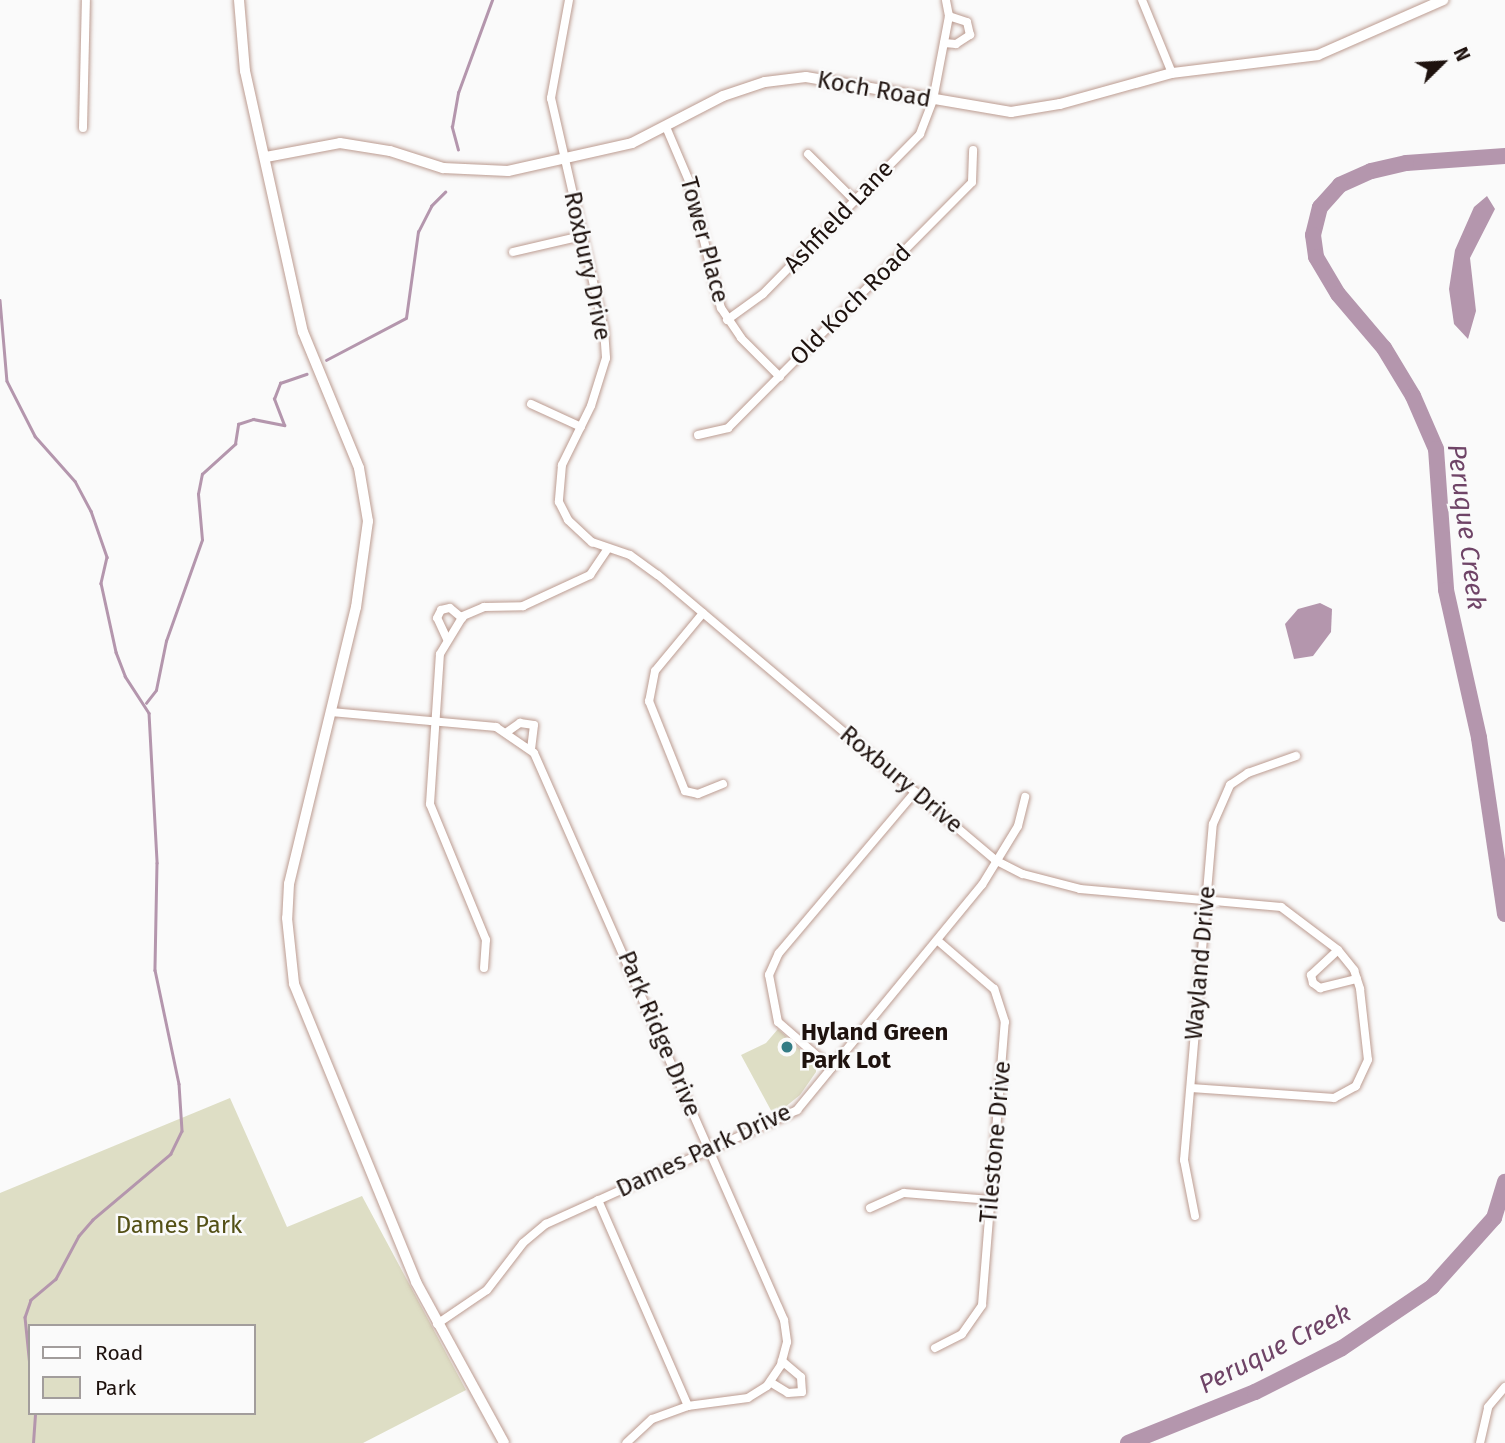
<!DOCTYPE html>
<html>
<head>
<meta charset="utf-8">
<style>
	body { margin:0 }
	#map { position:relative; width:1505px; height:1443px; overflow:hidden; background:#fafafa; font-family:"Fira Sans",sans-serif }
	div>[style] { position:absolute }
	.green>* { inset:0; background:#dedec5 }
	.water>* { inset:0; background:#b496ad }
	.stream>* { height:2.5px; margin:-1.25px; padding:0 1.25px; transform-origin:1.25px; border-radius:1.25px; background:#b496ad }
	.river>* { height:16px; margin:-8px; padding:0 8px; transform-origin:8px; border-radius:8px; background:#b496ad }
	.roads { filter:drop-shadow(0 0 2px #bc9c91) drop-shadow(0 0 2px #bc9c91) }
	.minor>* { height:8px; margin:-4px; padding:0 4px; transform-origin:4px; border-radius:4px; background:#fff }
	.tertiary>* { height:10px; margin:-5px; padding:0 5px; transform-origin:5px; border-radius:5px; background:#fff }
	.secondary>* { height:10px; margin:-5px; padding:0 5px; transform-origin:5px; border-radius:5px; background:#fff }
	.dots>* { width:19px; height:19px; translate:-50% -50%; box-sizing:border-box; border:4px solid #fafafa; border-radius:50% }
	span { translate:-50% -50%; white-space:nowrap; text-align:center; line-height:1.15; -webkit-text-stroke:5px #fafafa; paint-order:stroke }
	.street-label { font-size:24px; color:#1e120e }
	.poi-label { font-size:24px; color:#1e120e; font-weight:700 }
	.left { translate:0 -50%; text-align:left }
	.park-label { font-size:24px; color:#535016 }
	.water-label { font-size:26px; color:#6f4467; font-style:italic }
	.legend { position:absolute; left:28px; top:1324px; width:228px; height:91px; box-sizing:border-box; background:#fafafa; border:2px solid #a29d9c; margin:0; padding:9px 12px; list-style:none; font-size:21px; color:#1e120e }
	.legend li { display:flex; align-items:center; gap:14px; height:35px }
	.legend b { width:35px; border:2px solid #a29d9c }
	.north { position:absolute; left:1407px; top:28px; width:70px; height:70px; -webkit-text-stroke:5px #fafafa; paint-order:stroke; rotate:66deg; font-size:19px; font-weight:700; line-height:28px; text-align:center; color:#1e120e }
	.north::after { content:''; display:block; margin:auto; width:24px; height:32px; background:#1e120e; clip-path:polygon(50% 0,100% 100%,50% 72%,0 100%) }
</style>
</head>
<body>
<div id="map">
	<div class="green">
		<div style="clip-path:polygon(778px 1029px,816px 1063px,816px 1072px,800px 1095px,774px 1116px,741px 1055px,766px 1043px)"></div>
		<div style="clip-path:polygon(evenodd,230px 1098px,287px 1227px,362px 1196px,466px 1390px,363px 1443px,0 1443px,0 1193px,230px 1098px,30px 1326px,254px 1326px,254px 1413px,30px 1413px,30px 1326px)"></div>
	</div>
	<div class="water">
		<div style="clip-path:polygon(1487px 196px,1495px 209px,1470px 258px,1476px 311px,1468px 339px,1454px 324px,1449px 289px,1455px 250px,1474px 207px)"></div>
		<div style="clip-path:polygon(1320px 603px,1332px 609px,1331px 632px,1313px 656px,1294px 659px,1285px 624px,1298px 609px)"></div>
	</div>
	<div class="stream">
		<div style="left:458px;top:150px;width:24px;rotate:-105deg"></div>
		<div style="left:452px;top:127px;width:35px;rotate:-80deg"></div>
		<div style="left:458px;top:93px;width:99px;rotate:-69.9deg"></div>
		<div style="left:0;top:300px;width:81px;rotate:85.1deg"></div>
		<div style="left:7px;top:381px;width:62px;rotate:63deg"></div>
		<div style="left:35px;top:436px;width:60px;rotate:48.4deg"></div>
		<div style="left:75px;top:481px;width:34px;rotate:62deg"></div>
		<div style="left:91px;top:511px;width:49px;rotate:70.8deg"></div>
		<div style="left:107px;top:557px;width:27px;rotate:103deg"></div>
		<div style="left:101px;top:583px;width:71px;rotate:77.7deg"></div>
		<div style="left:116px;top:652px;width:26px;rotate:69deg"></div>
		<div style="left:125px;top:676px;width:44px;rotate:57deg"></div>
		<div style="left:149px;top:713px;width:150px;rotate:86.9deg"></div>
		<div style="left:157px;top:863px;width:107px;rotate:91.1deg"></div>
		<div style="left:155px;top:970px;width:116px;rotate:78.1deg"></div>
		<div style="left:179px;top:1084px;width:47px;rotate:86.3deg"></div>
		<div style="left:182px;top:1131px;width:25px;rotate:116deg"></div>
		<div style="left:171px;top:1154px;width:102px;rotate:139.8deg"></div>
		<div style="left:93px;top:1220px;width:21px;rotate:131deg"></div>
		<div style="left:79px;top:1236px;width:49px;rotate:118.1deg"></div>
		<div style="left:56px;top:1279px;width:33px;rotate:140deg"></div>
		<div style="left:31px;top:1300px;width:18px;rotate:109deg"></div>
		<div style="left:25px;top:1317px;width:49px;rotate:84.2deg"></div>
		<div style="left:326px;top:360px;width:90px;rotate:-27.7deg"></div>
		<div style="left:406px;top:318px;width:87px;rotate:-82.1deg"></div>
		<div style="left:418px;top:232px;width:29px;rotate:-63deg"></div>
		<div style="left:431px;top:206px;width:20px;rotate:-45deg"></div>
		<div style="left:146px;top:703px;width:16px;rotate:-52deg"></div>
		<div style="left:156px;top:690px;width:50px;rotate:-78.5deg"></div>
		<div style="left:166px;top:641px;width:107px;rotate:-70.4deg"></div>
		<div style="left:202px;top:540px;width:46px;rotate:-95deg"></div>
		<div style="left:198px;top:494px;width:20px;rotate:-79deg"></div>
		<div style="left:202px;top:474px;width:45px;rotate:-42.3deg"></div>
		<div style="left:235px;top:444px;width:20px;rotate:-81deg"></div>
		<div style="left:238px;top:424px;width:16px;rotate:-18deg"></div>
		<div style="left:253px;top:419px;width:32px;rotate:11deg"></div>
		<div style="left:284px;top:425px;width:28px;rotate:-111deg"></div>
		<div style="left:274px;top:399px;width:17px;rotate:-69deg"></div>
		<div style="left:280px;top:383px;width:28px;rotate:-19deg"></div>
		<div style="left:33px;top:1443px;width:30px;rotate:-86deg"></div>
	</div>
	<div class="river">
		<div style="left:1505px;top:156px;width:99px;rotate:176deg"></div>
		<div style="left:1406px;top:163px;width:36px;rotate:167deg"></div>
		<div style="left:1371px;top:171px;width:34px;rotate:156deg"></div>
		<div style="left:1340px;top:185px;width:30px;rotate:132deg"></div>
		<div style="left:1320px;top:207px;width:29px;rotate:104deg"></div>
		<div style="left:1313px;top:235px;width:22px;rotate:82deg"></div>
		<div style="left:1316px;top:257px;width:43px;rotate:59.3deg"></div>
		<div style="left:1338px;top:294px;width:71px;rotate:49.6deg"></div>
		<div style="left:1384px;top:348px;width:56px;rotate:58.9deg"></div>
		<div style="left:1413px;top:396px;width:58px;rotate:66.5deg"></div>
		<div style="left:1436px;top:449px;width:141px;rotate:85.9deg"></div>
		<div style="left:1446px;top:590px;width:152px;rotate:77.4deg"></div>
		<div style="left:1479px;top:738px;width:178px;rotate:81.6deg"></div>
		<div style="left:1128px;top:1443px;width:137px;rotate:-21.9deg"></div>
		<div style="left:1255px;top:1392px;width:97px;rotate:-26.8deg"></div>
		<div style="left:1342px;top:1348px;width:109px;rotate:-34.1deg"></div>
		<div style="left:1432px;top:1287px;width:93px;rotate:-48.1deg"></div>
		<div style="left:1494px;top:1218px;width:38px;rotate:-73deg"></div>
	</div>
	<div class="roads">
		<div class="minor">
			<div style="left:569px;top:0;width:100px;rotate:100.4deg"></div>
			<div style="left:551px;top:98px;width:237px;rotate:77.1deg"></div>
			<div style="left:604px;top:329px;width:29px;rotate:86deg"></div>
			<div style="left:606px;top:358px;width:50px;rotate:107.4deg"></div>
			<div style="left:591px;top:406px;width:66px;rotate:116.2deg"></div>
			<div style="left:562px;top:465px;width:37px;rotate:95deg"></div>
			<div style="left:559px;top:502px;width:20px;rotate:63deg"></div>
			<div style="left:568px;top:520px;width:33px;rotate:43deg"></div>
			<div style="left:592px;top:542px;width:40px;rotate:18.9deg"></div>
			<div style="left:630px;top:555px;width:34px;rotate:36deg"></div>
			<div style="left:658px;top:575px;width:441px;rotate:40.2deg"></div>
			<div style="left:995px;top:860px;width:31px;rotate:27deg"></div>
			<div style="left:1023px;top:874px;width:59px;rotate:14.7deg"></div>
			<div style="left:1080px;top:889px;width:202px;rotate:5.1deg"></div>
			<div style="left:1281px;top:907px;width:71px;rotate:37deg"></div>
			<div style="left:1338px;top:950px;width:26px;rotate:51deg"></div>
			<div style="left:1354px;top:970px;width:20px;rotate:72deg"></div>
			<div style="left:1360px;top:989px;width:71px;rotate:83.6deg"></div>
			<div style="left:1368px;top:1060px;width:29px;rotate:115deg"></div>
			<div style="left:1356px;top:1086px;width:25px;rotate:151deg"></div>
			<div style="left:1334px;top:1098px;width:143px;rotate:-176deg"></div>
			<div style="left:1142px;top:0;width:79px;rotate:67.7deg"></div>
			<div style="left:944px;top:43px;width:12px;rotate:5deg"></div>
			<div style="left:956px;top:44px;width:17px;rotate:-33deg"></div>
			<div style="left:970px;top:35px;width:13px;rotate:-103deg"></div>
			<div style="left:967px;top:22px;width:19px;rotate:-162deg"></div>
			<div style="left:666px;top:127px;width:59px;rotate:66.9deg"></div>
			<div style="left:689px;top:181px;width:131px;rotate:75.9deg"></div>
			<div style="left:721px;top:308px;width:36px;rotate:56deg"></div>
			<div style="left:741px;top:338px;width:55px;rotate:45deg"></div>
			<div style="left:83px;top:128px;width:128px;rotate:-88.7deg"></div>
			<div style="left:808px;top:154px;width:66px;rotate:45deg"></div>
			<div style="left:513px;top:252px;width:71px;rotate:-13.1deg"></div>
			<div style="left:727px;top:320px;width:44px;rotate:-35.8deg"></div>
			<div style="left:763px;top:294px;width:224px;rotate:-45.5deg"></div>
			<div style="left:920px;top:134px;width:36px;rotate:-69deg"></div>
			<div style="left:933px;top:100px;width:86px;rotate:-79.2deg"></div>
			<div style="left:949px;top:16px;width:16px;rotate:-101deg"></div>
			<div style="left:531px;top:404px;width:55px;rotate:24.7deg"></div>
			<div style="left:698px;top:435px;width:31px;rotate:-13deg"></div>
			<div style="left:728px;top:428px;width:346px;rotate:-45.2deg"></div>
			<div style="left:972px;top:182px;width:32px;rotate:-88deg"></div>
			<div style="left:703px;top:613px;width:75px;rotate:129.6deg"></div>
			<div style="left:655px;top:671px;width:31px;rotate:101deg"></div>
			<div style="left:649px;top:701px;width:97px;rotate:68.2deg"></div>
			<div style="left:685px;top:791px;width:13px;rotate:13deg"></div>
			<div style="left:698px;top:794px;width:27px;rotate:-22deg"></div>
			<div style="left:447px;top:639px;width:23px;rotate:-115deg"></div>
			<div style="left:437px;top:618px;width:9px;rotate:-63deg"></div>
			<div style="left:441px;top:610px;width:9px;rotate:-13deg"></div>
			<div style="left:450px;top:608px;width:16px;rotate:40deg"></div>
			<div style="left:331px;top:712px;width:166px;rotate:5.2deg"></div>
			<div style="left:496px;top:727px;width:46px;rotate:34.4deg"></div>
			<div style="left:534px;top:753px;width:620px;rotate:66.21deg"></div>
			<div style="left:784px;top:1320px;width:22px;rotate:82deg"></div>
			<div style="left:787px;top:1342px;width:24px;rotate:105deg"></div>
			<div style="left:781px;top:1365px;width:25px;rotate:124deg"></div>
			<div style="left:767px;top:1386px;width:22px;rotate:148deg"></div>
			<div style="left:748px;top:1398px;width:61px;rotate:172.4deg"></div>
			<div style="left:688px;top:1406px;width:38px;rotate:160deg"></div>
			<div style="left:652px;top:1419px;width:35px;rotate:137deg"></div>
			<div style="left:507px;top:732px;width:16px;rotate:-35deg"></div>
			<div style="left:520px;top:723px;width:14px;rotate:8deg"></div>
			<div style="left:534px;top:725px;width:25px;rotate:97deg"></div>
			<div style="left:1338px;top:950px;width:37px;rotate:137deg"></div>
			<div style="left:1311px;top:975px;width:8px;rotate:76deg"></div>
			<div style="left:1313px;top:983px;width:9px;rotate:36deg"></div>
			<div style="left:1320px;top:988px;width:38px;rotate:-14deg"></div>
			<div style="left:484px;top:968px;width:28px;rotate:-86deg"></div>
			<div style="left:486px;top:940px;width:147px;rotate:-112.4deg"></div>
			<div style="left:430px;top:804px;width:150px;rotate:-86.2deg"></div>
			<div style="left:440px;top:654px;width:44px;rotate:-58.8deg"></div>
			<div style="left:463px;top:616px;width:23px;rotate:-23deg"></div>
			<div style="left:484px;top:607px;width:39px;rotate:-1deg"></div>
			<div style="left:523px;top:606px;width:74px;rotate:-24.8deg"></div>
			<div style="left:590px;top:575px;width:32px;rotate:-56deg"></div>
			<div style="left:831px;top:1068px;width:70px;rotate:-139deg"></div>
			<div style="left:778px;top:1022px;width:48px;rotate:-100.8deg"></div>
			<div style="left:769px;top:975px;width:24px;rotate:-66deg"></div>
			<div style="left:779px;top:953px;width:211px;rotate:-49.8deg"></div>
			<div style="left:598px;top:1200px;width:225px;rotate:66.4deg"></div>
			<div style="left:870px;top:1208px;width:37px;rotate:-24deg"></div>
			<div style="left:904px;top:1193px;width:87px;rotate:4.6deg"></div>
			<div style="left:1195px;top:1216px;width:57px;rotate:-101.1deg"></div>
			<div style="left:1184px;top:1160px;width:337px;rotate:-85.1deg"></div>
			<div style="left:1213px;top:824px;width:43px;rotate:-66.4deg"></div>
			<div style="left:1230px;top:785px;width:22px;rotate:-34deg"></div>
			<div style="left:1248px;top:773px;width:51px;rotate:-19.5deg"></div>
			<div style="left:437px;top:1324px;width:60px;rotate:-34.2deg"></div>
			<div style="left:487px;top:1290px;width:59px;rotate:-52.5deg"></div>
			<div style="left:523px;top:1243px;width:30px;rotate:-40deg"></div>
			<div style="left:546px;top:1224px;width:276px;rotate:-24.4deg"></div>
			<div style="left:797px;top:1110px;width:291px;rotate:-50.6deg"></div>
			<div style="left:982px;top:885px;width:69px;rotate:-58.6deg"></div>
			<div style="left:1018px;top:826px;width:30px;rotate:-76deg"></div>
			<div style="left:935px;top:1348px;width:30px;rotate:-27deg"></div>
			<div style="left:962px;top:1334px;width:35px;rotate:-55deg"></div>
			<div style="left:982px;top:1305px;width:284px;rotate:-85.4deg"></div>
			<div style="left:1005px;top:1022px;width:35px;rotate:-108deg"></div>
			<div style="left:994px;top:989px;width:75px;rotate:-139.3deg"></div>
			<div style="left:770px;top:1382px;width:21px;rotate:31deg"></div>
			<div style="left:788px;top:1393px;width:14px;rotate:-4deg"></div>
			<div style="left:802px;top:1392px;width:15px;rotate:-94deg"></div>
			<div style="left:801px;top:1377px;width:25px;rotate:-140deg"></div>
			<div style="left:1480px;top:1443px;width:37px;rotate:-77deg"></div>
			<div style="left:1488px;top:1407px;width:26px;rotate:-50deg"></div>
		</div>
		<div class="tertiary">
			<div style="left:266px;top:157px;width:75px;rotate:-10.7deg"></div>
			<div style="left:340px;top:143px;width:51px;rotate:9.1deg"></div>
			<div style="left:390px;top:151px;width:56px;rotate:17.8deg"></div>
			<div style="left:443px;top:168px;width:65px;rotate:2.6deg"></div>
			<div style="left:508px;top:171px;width:127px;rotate:-12.7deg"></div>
			<div style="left:632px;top:143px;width:102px;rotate:-27.3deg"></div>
			<div style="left:723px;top:96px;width:44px;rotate:-18.4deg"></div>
			<div style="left:765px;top:82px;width:41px;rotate:-7deg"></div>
			<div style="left:806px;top:77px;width:208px;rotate:9.7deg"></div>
			<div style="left:1011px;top:112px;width:50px;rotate:-9.3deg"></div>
			<div style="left:1060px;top:104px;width:116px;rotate:-15.5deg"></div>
			<div style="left:1172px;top:73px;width:147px;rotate:-7deg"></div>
			<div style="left:1318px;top:55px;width:137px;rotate:-23.7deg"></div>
		</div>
		<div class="secondary">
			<div style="left:239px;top:0;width:71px;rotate:85.2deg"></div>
			<div style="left:245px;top:71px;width:267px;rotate:77.5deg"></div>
			<div style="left:303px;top:332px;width:147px;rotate:67.6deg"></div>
			<div style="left:359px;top:468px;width:54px;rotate:80.4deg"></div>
			<div style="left:368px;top:521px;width:87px;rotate:97.9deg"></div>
			<div style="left:356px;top:607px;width:285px;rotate:103.6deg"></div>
			<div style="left:289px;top:884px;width:34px;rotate:93deg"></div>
			<div style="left:287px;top:918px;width:66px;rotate:83.9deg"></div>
			<div style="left:294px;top:984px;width:322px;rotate:67.7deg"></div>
			<div style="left:416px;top:1282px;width:183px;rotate:61.3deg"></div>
		</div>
	</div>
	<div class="dots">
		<div style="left:787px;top:1047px;background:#347c85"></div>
	</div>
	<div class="street-label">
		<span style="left:874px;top:90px;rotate:10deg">Koch Road</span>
		<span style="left:839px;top:217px;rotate:-46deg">Ashfield Lane</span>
		<span style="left:704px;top:240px;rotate:75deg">Tower Place</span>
		<span style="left:587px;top:266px;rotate:78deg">Roxbury Drive</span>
		<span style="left:851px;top:305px;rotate:-45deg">Old Koch Road</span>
		<span style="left:901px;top:780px;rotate:40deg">Roxbury Drive</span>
		<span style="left:1201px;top:963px;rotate:-85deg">Wayland Drive</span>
		<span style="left:659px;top:1034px;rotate:67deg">Park Ridge Drive</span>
		<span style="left:996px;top:1142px;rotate:-85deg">Tilestone Drive</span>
		<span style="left:704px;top:1151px;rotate:-25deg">Dames Park Drive</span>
	</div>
	<div class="poi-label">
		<span class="left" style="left:801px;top:1047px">Hyland Green<br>Park Lot</span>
	</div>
	<div class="park-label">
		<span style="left:179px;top:1226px">Dames Park</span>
	</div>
	<div class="water-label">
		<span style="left:1466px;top:527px;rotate:83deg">Peruque Creek</span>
		<span style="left:1275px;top:1349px;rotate:-27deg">Peruque Creek</span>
	</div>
	<ul class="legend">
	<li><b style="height:9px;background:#fff"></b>Road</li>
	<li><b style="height:19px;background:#dedec5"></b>Park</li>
	</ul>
	<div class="north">N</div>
</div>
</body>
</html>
